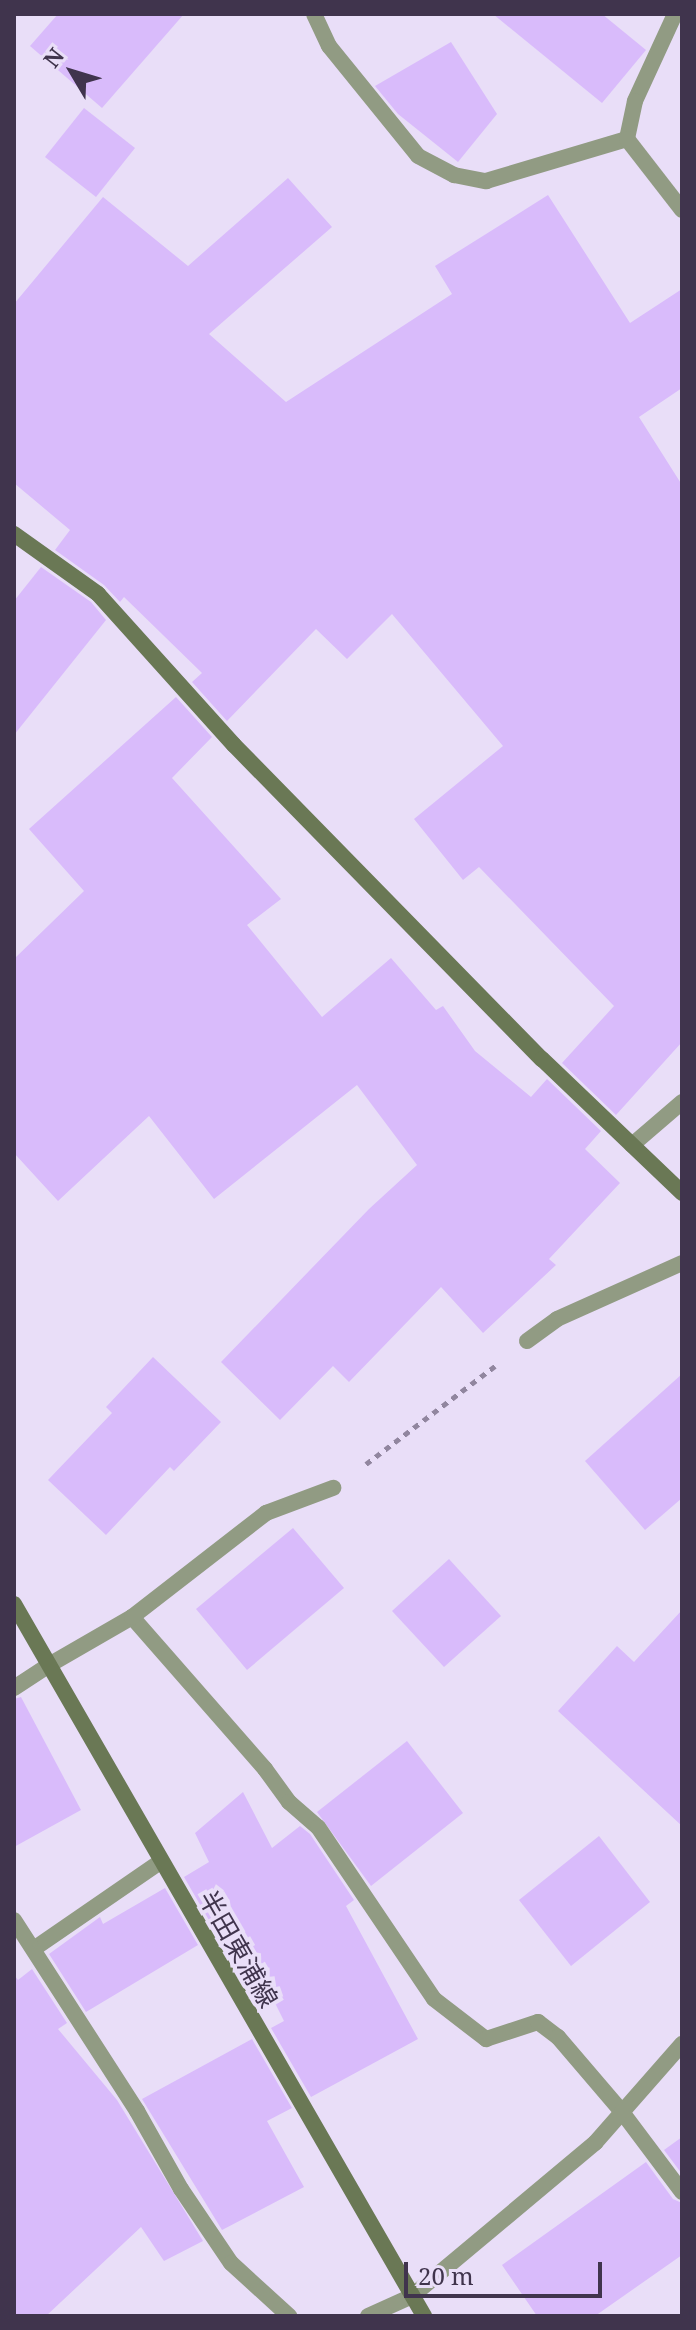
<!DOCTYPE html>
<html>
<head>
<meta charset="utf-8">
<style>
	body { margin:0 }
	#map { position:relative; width:696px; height:2330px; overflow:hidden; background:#e9def8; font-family:"Noto Serif","Noto Sans JP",serif }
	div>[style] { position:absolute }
	.building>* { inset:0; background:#d9bbfb }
	.path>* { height:5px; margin-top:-2.5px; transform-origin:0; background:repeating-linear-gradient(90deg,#91869f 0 6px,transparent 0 12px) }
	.lane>* { height:16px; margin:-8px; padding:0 8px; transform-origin:8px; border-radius:8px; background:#919b83 }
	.street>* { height:16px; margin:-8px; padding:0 8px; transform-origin:8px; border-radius:8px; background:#919b83 }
	.secondary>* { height:16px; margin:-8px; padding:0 8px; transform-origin:8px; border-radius:8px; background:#6a7855 }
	span { translate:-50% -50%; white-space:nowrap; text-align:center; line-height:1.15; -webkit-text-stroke:8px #e9def8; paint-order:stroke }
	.street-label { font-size:26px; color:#40344d }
	.frame { position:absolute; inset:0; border:16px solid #40344d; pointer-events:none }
	.north { position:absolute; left:32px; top:32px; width:80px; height:80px; -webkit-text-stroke:6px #e9def8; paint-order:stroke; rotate:308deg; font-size:22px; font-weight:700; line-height:32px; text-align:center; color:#40344d }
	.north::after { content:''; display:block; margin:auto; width:28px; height:36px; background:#40344d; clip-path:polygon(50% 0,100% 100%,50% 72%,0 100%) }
	.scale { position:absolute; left:404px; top:2262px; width:198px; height:36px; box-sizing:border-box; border:4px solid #40344d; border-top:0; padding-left:10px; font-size:24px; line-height:28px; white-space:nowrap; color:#40344d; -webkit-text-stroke:6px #e9def8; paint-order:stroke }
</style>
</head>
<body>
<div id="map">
	<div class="building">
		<div style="clip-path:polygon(58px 14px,184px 14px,102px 108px,30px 46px)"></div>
		<div style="clip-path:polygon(493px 14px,602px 14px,646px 50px,602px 103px)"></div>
		<div style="clip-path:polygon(451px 42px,497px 114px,458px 162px,398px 114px,375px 86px)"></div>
		<div style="clip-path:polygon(84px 108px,135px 148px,96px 197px,45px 157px)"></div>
		<div style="clip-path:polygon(288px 178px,332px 227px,209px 334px,286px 402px,452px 294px,435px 266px,548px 195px,630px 323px,682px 289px,682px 388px,639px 417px,682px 485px,682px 1042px,616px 1115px,562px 1063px,614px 1006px,479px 867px,463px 880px,414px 819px,503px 746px,392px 614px,347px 659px,316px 629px,227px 721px,192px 682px,202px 673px,124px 597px,120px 602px,104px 585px,55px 550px,70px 530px,14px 483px,14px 304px,103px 197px,188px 266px)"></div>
		<div style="clip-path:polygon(41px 567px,91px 602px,106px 620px,14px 735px,14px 601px)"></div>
		<div style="clip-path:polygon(176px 697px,212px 737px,172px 778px,281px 899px,247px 925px,322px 1017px,391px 958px,436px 1010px,443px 1006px,475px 1051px,531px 1097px,547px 1079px,601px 1131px,585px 1149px,620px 1183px,549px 1259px,556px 1265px,483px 1333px,441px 1287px,349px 1382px,333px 1366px,280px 1420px,221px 1362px,369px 1209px,417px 1165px,357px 1085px,214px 1199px,149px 1116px,58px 1201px,14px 1153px,14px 959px,84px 891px,29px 829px)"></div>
		<div style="clip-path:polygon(153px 1357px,221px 1422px,174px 1471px,170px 1467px,106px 1535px,48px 1480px,112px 1413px,106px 1407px)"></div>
		<div style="clip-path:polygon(682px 1374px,682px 1498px,645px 1530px,585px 1461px)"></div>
		<div style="clip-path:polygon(293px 1528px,344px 1588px,247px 1670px,196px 1609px)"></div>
		<div style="clip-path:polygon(449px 1559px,501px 1616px,444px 1667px,392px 1611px)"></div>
		<div style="clip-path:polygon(682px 1610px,682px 1826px,558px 1711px,617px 1646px,634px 1662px)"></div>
		<div style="clip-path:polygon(21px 1697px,81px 1810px,14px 1847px,14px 1699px)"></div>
		<div style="clip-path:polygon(407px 1741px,463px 1813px,371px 1886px,317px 1812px)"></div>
		<div style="clip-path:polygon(243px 1792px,272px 1848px,300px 1826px,310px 1834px,354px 1900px,346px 1906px,418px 2039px,311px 2097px,271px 2028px,284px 2021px,235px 1923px,217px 1934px,184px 1877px,209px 1862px,195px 1833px)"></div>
		<div style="clip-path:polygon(599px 1836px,650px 1902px,571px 1966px,519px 1900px)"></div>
		<div style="clip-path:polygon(165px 1888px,198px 1945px,86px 2012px,49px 1954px,100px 1917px,103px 1924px)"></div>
		<div style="clip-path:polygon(32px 1969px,67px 2023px,58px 2029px,117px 2100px,203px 2241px,164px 2261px,141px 2227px,46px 2316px,14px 2316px,14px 1975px,18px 1980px)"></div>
		<div style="clip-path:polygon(252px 2039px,292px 2108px,267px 2121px,304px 2187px,222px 2230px,142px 2099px)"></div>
		<div style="clip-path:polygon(682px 2137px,682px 2174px,664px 2150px)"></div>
		<div style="clip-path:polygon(646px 2162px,673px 2199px,682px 2203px,682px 2255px,595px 2316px,537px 2316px,502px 2265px)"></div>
	</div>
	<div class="path">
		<div style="left:366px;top:1464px;width:162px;rotate:-37.2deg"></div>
	</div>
	<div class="lane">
		<div style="left:14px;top:1688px;width:42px;rotate:-33.3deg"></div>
		<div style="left:35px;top:1948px;width:152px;rotate:-34.5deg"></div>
	</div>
	<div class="street">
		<div style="left:314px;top:14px;width:35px;rotate:65deg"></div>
		<div style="left:329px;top:46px;width:141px;rotate:51deg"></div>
		<div style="left:418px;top:156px;width:41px;rotate:27.8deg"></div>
		<div style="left:454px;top:175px;width:33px;rotate:11deg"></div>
		<div style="left:486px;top:181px;width:147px;rotate:-16.6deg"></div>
		<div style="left:675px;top:14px;width:96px;rotate:114.7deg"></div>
		<div style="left:635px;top:101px;width:39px;rotate:102deg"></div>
		<div style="left:627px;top:139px;width:90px;rotate:52.2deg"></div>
		<div style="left:632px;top:1145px;width:66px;rotate:-40.7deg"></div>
		<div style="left:527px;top:1341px;width:37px;rotate:-36deg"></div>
		<div style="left:557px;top:1319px;width:137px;rotate:-24.1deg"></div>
		<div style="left:132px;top:1617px;width:202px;rotate:48.8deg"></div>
		<div style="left:265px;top:1769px;width:41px;rotate:54deg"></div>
		<div style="left:289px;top:1802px;width:38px;rotate:41deg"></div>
		<div style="left:318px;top:1827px;width:207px;rotate:56deg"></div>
		<div style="left:434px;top:1999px;width:66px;rotate:37.6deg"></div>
		<div style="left:486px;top:2039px;width:55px;rotate:-18.1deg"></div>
		<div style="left:538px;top:2022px;width:25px;rotate:37deg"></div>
		<div style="left:558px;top:2037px;width:99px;rotate:49.5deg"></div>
		<div style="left:622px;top:2112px;width:100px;rotate:53.1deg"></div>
		<div style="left:49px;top:1665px;width:96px;rotate:-30deg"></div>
		<div style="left:132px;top:1617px;width:170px;rotate:-37.8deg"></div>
		<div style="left:266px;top:1513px;width:72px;rotate:-20.5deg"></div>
		<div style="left:14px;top:1920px;width:227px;rotate:57.2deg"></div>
		<div style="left:137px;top:2111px;width:90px;rotate:60.6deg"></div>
		<div style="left:181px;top:2189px;width:89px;rotate:56deg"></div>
		<div style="left:231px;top:2263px;width:79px;rotate:42.4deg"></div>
		<div style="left:368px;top:2316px;width:48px;rotate:-24.4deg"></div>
		<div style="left:412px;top:2296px;width:239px;rotate:-39.9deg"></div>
		<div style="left:595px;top:2143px;width:132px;rotate:-48.7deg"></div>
	</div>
	<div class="secondary">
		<div style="left:14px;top:534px;width:103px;rotate:35.5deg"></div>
		<div style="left:98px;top:594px;width:203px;rotate:48deg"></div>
		<div style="left:234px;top:745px;width:440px;rotate:45.6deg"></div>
		<div style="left:542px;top:1059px;width:194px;rotate:43.7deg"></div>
		<div style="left:14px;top:1604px;width:822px;rotate:60.06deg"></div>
	</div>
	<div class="street-label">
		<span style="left:238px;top:1949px;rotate:60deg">半田東浦線</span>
	</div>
	<div class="frame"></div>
	<div class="north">N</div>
	<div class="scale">20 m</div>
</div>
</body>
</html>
